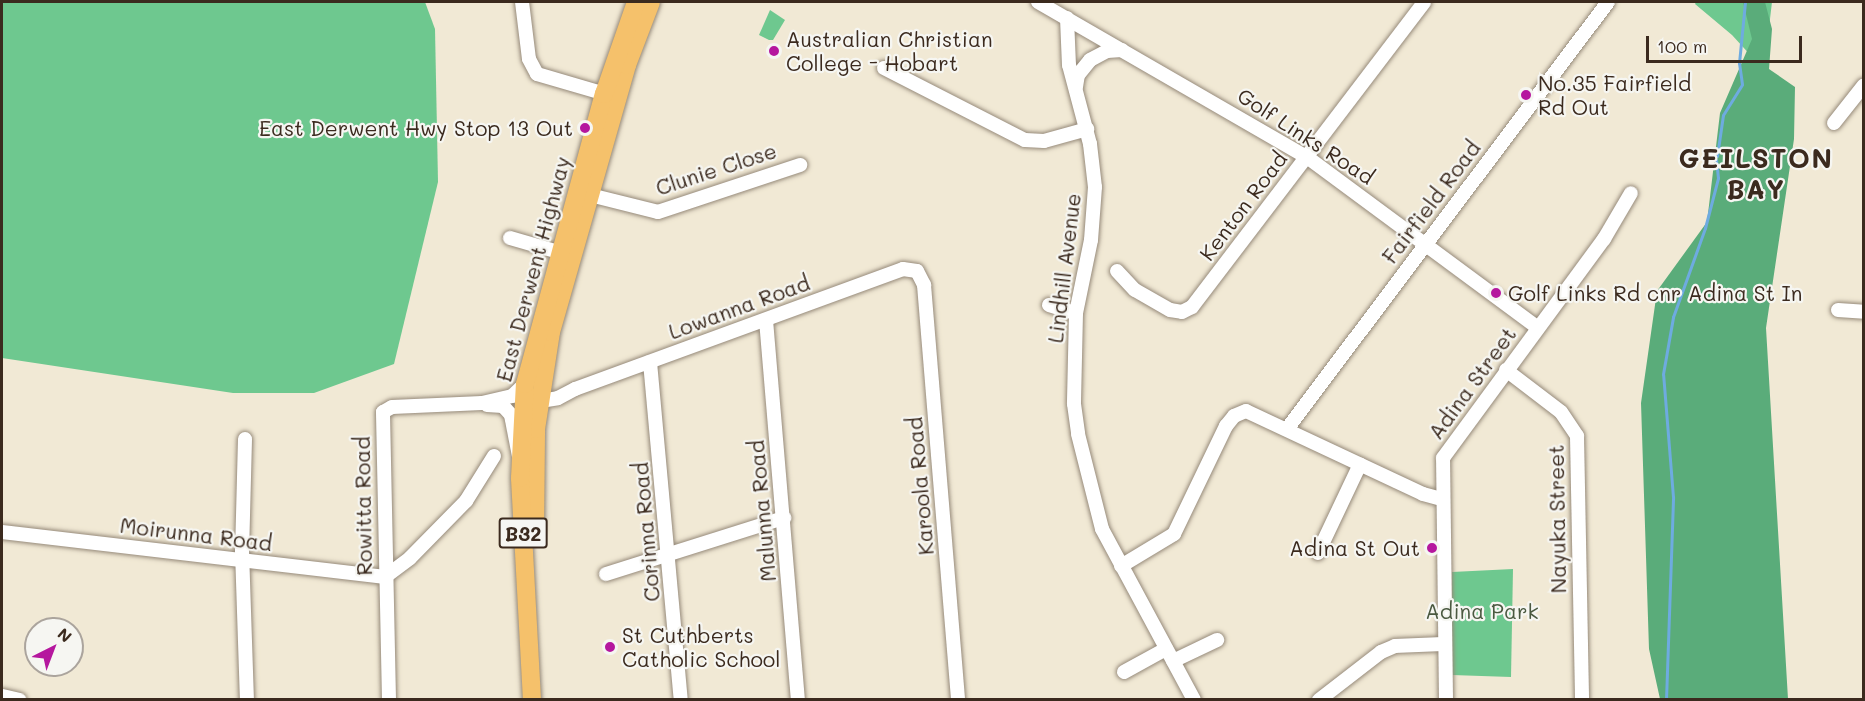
<!DOCTYPE html>
<html>
<head>
<meta charset="utf-8">
<style>
	body { margin:0 }
	#map { position:relative; width:1865px; height:701px; overflow:hidden; background:#f1e9d5; font-family:Mali,sans-serif }
	div>[style] { position:absolute }
	.green>* { inset:0; background:#6ec88f }
	.forest>* { inset:0; background:#5aac7a }
	.stream>* { height:3px; margin:-1.5px; padding:0 1.5px; transform-origin:1.5px; border-radius:1.5px; background:#6eabe0 }
	.roads { filter:drop-shadow(0 0 2px #968a7a) drop-shadow(0 0 2px #968a7a) }
	.minor>* { height:14px; margin:-7px; padding:0 7px; transform-origin:7px; border-radius:7px; background:#fff }
	.major>* { height:18px; margin:-9px; padding:0 9px; transform-origin:9px; border-radius:9px; background:#f5c16b }
	.dots>* { width:16px; height:16px; translate:-50% -50%; box-sizing:border-box; border:3px solid #f6f6f2; border-radius:50% }
	span { translate:-50% -50%; white-space:nowrap; text-align:center; line-height:1.15; -webkit-text-stroke:4.5px #f6f6f2; paint-order:stroke }
	.shield-label span { padding:2px 4px; background:#f6f6f2; border:2px solid; border-radius:4px; -webkit-text-stroke-width:0 }
	.shield-label { font-size:20px; color:#3b2a1e; font-weight:700 }
	.poi-label { font-size:21px; color:#3b2a1e }
	.left { translate:0 -50%; text-align:left }
	.right { translate:-100% -50%; text-align:right }
	.street-label { font-size:21px; color:#3b2a1e }
	.park-label { font-size:21px; color:#4a5940 }
	.district-label { font-size:27px; color:#3b2a1e; font-weight:700; letter-spacing:1.5px }
	.frame { position:absolute; inset:0; border:3px solid #3b2a1e; pointer-events:none }
	.north { position:absolute; left:24px; top:617px; width:60px; height:60px; box-sizing:border-box; background:#f6f6f2; border:2px solid #aba49d; border-radius:50%; rotate:42deg; font-size:16px; font-weight:700; line-height:24px; text-align:center; color:#3b2a1e }
	.north::after { content:''; display:block; margin:auto; width:21px; height:27px; background:#b5179e; clip-path:polygon(50% 0,100% 100%,50% 72%,0 100%) }
	.scale { position:absolute; left:1646px; top:36px; width:156px; height:27px; box-sizing:border-box; border:3px solid #3b2a1e; border-top:0; padding-left:8px; font-size:18px; line-height:21px; white-space:nowrap; color:#3b2a1e; -webkit-text-stroke:4px #f6f6f2; paint-order:stroke }
</style>
</head>
<body>
<div id="map">
	<div class="green">
		<div style="clip-path:polygon(2px 2px,425px 2px,435px 29px,438px 182px,394px 364px,314px 393px,233px 393px,2px 358px)"></div>
		<div style="clip-path:polygon(1696px 2px,1772px 2px,1764px 70px,1732px 35px,1695px 4px)"></div>
		<div style="clip-path:polygon(770px 10px,785px 20px,773px 40px,769px 40px,759px 35px)"></div>
		<div style="clip-path:polygon(1513px 569px,1511px 677px,1452px 675px,1452px 572px)"></div>
	</div>
	<div class="forest">
		<div style="clip-path:polygon(1743px 2px,1765px 2px,1772px 29px,1769px 69px,1795px 87px,1794px 139px,1766px 328px,1788px 699px,1660px 699px,1649px 649px,1641px 403px,1657px 291px,1707px 222px,1720px 113px,1752px 39px)"></div>
	</div>
	<div class="stream">
		<div style="left:1717px;top:156px;width:41px;rotate:-81.7deg"></div>
		<div style="left:1723px;top:115px;width:36px;rotate:-58deg"></div>
		<div style="left:1742px;top:84px;width:21px;rotate:-98deg"></div>
		<div style="left:1739px;top:63px;width:61px;rotate:-84.4deg"></div>
		<div style="left:1666px;top:700px;width:203px;rotate:-88deg"></div>
		<div style="left:1673px;top:497px;width:123px;rotate:-94.6deg"></div>
		<div style="left:1663px;top:374px;width:58px;rotate:-80deg"></div>
		<div style="left:1673px;top:317px;width:95px;rotate:-70.2deg"></div>
		<div style="left:1705px;top:228px;width:52px;rotate:-75.4deg"></div>
		<div style="left:1718px;top:178px;width:18px;rotate:-96deg"></div>
	</div>
	<div class="roads">
		<div class="minor">
			<div style="left:522px;top:2px;width:57px;rotate:83deg"></div>
			<div style="left:529px;top:59px;width:17px;rotate:62deg"></div>
			<div style="left:537px;top:74px;width:78px;rotate:16.3deg"></div>
			<div style="left:1038px;top:2px;width:310px;rotate:30deg"></div>
			<div style="left:1307px;top:157px;width:287px;rotate:36.5deg"></div>
			<div style="left:1067px;top:18px;width:47px;rotate:87.6deg"></div>
			<div style="left:1069px;top:65px;width:82px;rotate:75.1deg"></div>
			<div style="left:1090px;top:144px;width:43px;rotate:83.4deg"></div>
			<div style="left:1095px;top:187px;width:53px;rotate:94.3deg"></div>
			<div style="left:1091px;top:240px;width:75px;rotate:101.6deg"></div>
			<div style="left:1076px;top:313px;width:91px;rotate:91.3deg"></div>
			<div style="left:1074px;top:404px;width:30px;rotate:82deg"></div>
			<div style="left:1078px;top:434px;width:98px;rotate:75.8deg"></div>
			<div style="left:1102px;top:529px;width:194px;rotate:61.7deg"></div>
			<div style="left:884px;top:68px;width:158px;rotate:27.1deg"></div>
			<div style="left:1025px;top:140px;width:19px;rotate:3deg"></div>
			<div style="left:1044px;top:141px;width:45px;rotate:-15.6deg"></div>
			<div style="left:1076px;top:87px;width:12px;rotate:-81deg"></div>
			<div style="left:1078px;top:75px;width:19px;rotate:-51deg"></div>
			<div style="left:1090px;top:60px;width:19px;rotate:-28deg"></div>
			<div style="left:1107px;top:51px;width:15px;rotate:-4deg"></div>
			<div style="left:1834px;top:123px;width:48px;rotate:-51.7deg"></div>
			<div style="left:582px;top:193px;width:78px;rotate:14deg"></div>
			<div style="left:658px;top:212px;width:150px;rotate:-18.3deg"></div>
			<div style="left:510px;top:238px;width:61px;rotate:16.1deg"></div>
			<div style="left:1117px;top:271px;width:26px;rotate:47deg"></div>
			<div style="left:1135px;top:290px;width:40px;rotate:29.7deg"></div>
			<div style="left:1170px;top:310px;width:12px;rotate:9deg"></div>
			<div style="left:1182px;top:312px;width:11px;rotate:-27deg"></div>
			<div style="left:1192px;top:307px;width:383px;rotate:-52.7deg"></div>
			<div style="left:1049px;top:305px;width:28px;rotate:17deg"></div>
			<div style="left:1838px;top:310px;width:26px;rotate:4deg"></div>
			<div style="left:766px;top:320px;width:381px;rotate:85.2deg"></div>
			<div style="left:650px;top:362px;width:339px;rotate:84.8deg"></div>
			<div style="left:1506px;top:370px;width:69px;rotate:37.4deg"></div>
			<div style="left:1561px;top:412px;width:29px;rotate:56deg"></div>
			<div style="left:1577px;top:436px;width:264px;rotate:88.9deg"></div>
			<div style="left:534px;top:402px;width:24px;rotate:-9deg"></div>
			<div style="left:558px;top:398px;width:19px;rotate:-28deg"></div>
			<div style="left:575px;top:389px;width:349px;rotate:-20.1deg"></div>
			<div style="left:903px;top:269px;width:14px;rotate:8deg"></div>
			<div style="left:917px;top:271px;width:16px;rotate:63deg"></div>
			<div style="left:924px;top:285px;width:416px;rotate:85.3deg"></div>
			<div style="left:487px;top:405px;width:16px;rotate:4deg"></div>
			<div style="left:503px;top:406px;width:12px;rotate:48deg"></div>
			<div style="left:511px;top:415px;width:42px;rotate:79deg"></div>
			<div style="left:1287px;top:429px;width:534px;rotate:-53.07deg"></div>
			<div style="left:245px;top:439px;width:112px;rotate:91.5deg"></div>
			<div style="left:242px;top:551px;width:149px;rotate:88.1deg"></div>
			<div style="left:2px;top:532px;width:386px;rotate:6.7deg"></div>
			<div style="left:385px;top:577px;width:31px;rotate:-37deg"></div>
			<div style="left:410px;top:558px;width:80px;rotate:-45.5deg"></div>
			<div style="left:466px;top:501px;width:53px;rotate:-58.1deg"></div>
			<div style="left:1318px;top:553px;width:98px;rotate:-64.7deg"></div>
			<div style="left:1121px;top:566px;width:62px;rotate:-31.1deg"></div>
			<div style="left:1174px;top:534px;width:120px;rotate:-64.3deg"></div>
			<div style="left:1226px;top:426px;width:13px;rotate:-51deg"></div>
			<div style="left:1234px;top:416px;width:13px;rotate:-23deg"></div>
			<div style="left:1246px;top:411px;width:195px;rotate:25.1deg"></div>
			<div style="left:1423px;top:494px;width:20px;rotate:15deg"></div>
			<div style="left:606px;top:574px;width:187px;rotate:-17.5deg"></div>
			<div style="left:1173px;top:661px;width:49px;rotate:-25.5deg"></div>
			<div style="left:1124px;top:672px;width:48px;rotate:-28.7deg"></div>
			<div style="left:2px;top:696px;width:18px;rotate:13deg"></div>
			<div style="left:389px;top:700px;width:288px;rotate:-91.2deg"></div>
			<div style="left:383px;top:412px;width:10px;rotate:-29deg"></div>
			<div style="left:392px;top:407px;width:90px;rotate:-2.5deg"></div>
			<div style="left:482px;top:403px;width:31px;rotate:-13deg"></div>
			<div style="left:512px;top:396px;width:18px;rotate:-43deg"></div>
			<div style="left:1319px;top:700px;width:78px;rotate:-37.7deg"></div>
			<div style="left:1381px;top:652px;width:15px;rotate:-23deg"></div>
			<div style="left:1395px;top:646px;width:47px;rotate:-2.4deg"></div>
			<div style="left:1446px;top:700px;width:242px;rotate:-90.7deg"></div>
			<div style="left:1443px;top:458px;width:272px;rotate:-53.7deg"></div>
			<div style="left:1604px;top:239px;width:53px;rotate:-59.6deg"></div>
		</div>
		<div class="major">
			<div style="left:535px;top:530px;width:101px;rotate:-89.4deg"></div>
			<div style="left:536px;top:429px;width:98px;rotate:-81.2deg"></div>
			<div style="left:551px;top:332px;width:278px;rotate:-74.1deg"></div>
			<div style="left:627px;top:65px;width:67px;rotate:-69.1deg"></div>
			<div style="left:532px;top:700px;width:222px;rotate:-93.1deg"></div>
			<div style="left:520px;top:478px;width:94px;rotate:-87deg"></div>
			<div style="left:525px;top:384px;width:301px;rotate:-74.8deg"></div>
			<div style="left:604px;top:94px;width:97px;rotate:-70.8deg"></div>
		</div>
	</div>
	<div class="dots">
		<div style="left:774px;top:51px;background:#b5179e"></div>
		<div style="left:1526px;top:95px;background:#b5179e"></div>
		<div style="left:585px;top:128px;background:#b5179e"></div>
		<div style="left:1496px;top:293px;background:#b5179e"></div>
		<div style="left:1432px;top:548px;background:#b5179e"></div>
		<div style="left:610px;top:647px;background:#b5179e"></div>
	</div>
	<div class="shield-label">
		<span style="left:523px;top:533px">B32</span>
	</div>
	<div class="poi-label">
		<span class="left" style="left:786px;top:51px">Australian Christian<br>College - Hobart</span>
		<span class="left" style="left:1538px;top:95px">No.35 Fairfield<br>Rd Out</span>
		<span class="right" style="left:573px;top:128px">East Derwent Hwy Stop 13 Out</span>
		<span class="left" style="left:1508px;top:293px">Golf Links Rd cnr Adina St In</span>
		<span class="right" style="left:1420px;top:548px">Adina St Out</span>
		<span class="left" style="left:622px;top:647px">St Cuthberts<br>Catholic School</span>
	</div>
	<div class="street-label">
		<span style="left:1306px;top:136px;rotate:33deg">Golf Links Road</span>
		<span style="left:716px;top:169px;rotate:-18deg">Clunie Close</span>
		<span style="left:1431px;top:202px;rotate:-53deg">Fairfield Road</span>
		<span style="left:1243px;top:206px;rotate:-53deg">Kenton Road</span>
		<span style="left:1064px;top:268px;rotate:-83deg">Lindhill Avenue</span>
		<span style="left:533px;top:269px;rotate:-75deg">East Derwent Highway</span>
		<span style="left:739px;top:307px;rotate:-20deg">Lowanna Road</span>
		<span style="left:1472px;top:383px;rotate:-54deg">Adina Street</span>
		<span style="left:920px;top:486px;rotate:-95deg">Karoola Road</span>
		<span style="left:363px;top:506px;rotate:-91deg">Rowitta Road</span>
		<span style="left:762px;top:511px;rotate:-95deg">Malunna Road</span>
		<span style="left:1557px;top:519px;rotate:-91deg">Nayuka Street</span>
		<span style="left:646px;top:532px;rotate:-95deg">Corinna Road</span>
		<span style="left:196px;top:534px;rotate:7deg">Moirunna Road</span>
	</div>
	<div class="park-label">
		<span style="left:1482px;top:611px">Adina Park</span>
	</div>
	<div class="district-label">
		<span style="left:1756px;top:173px">GEILSTON<br>BAY</span>
	</div>
	<div class="frame"></div>
	<div class="north">N</div>
	<div class="scale">100 m</div>
</div>
</body>
</html>
